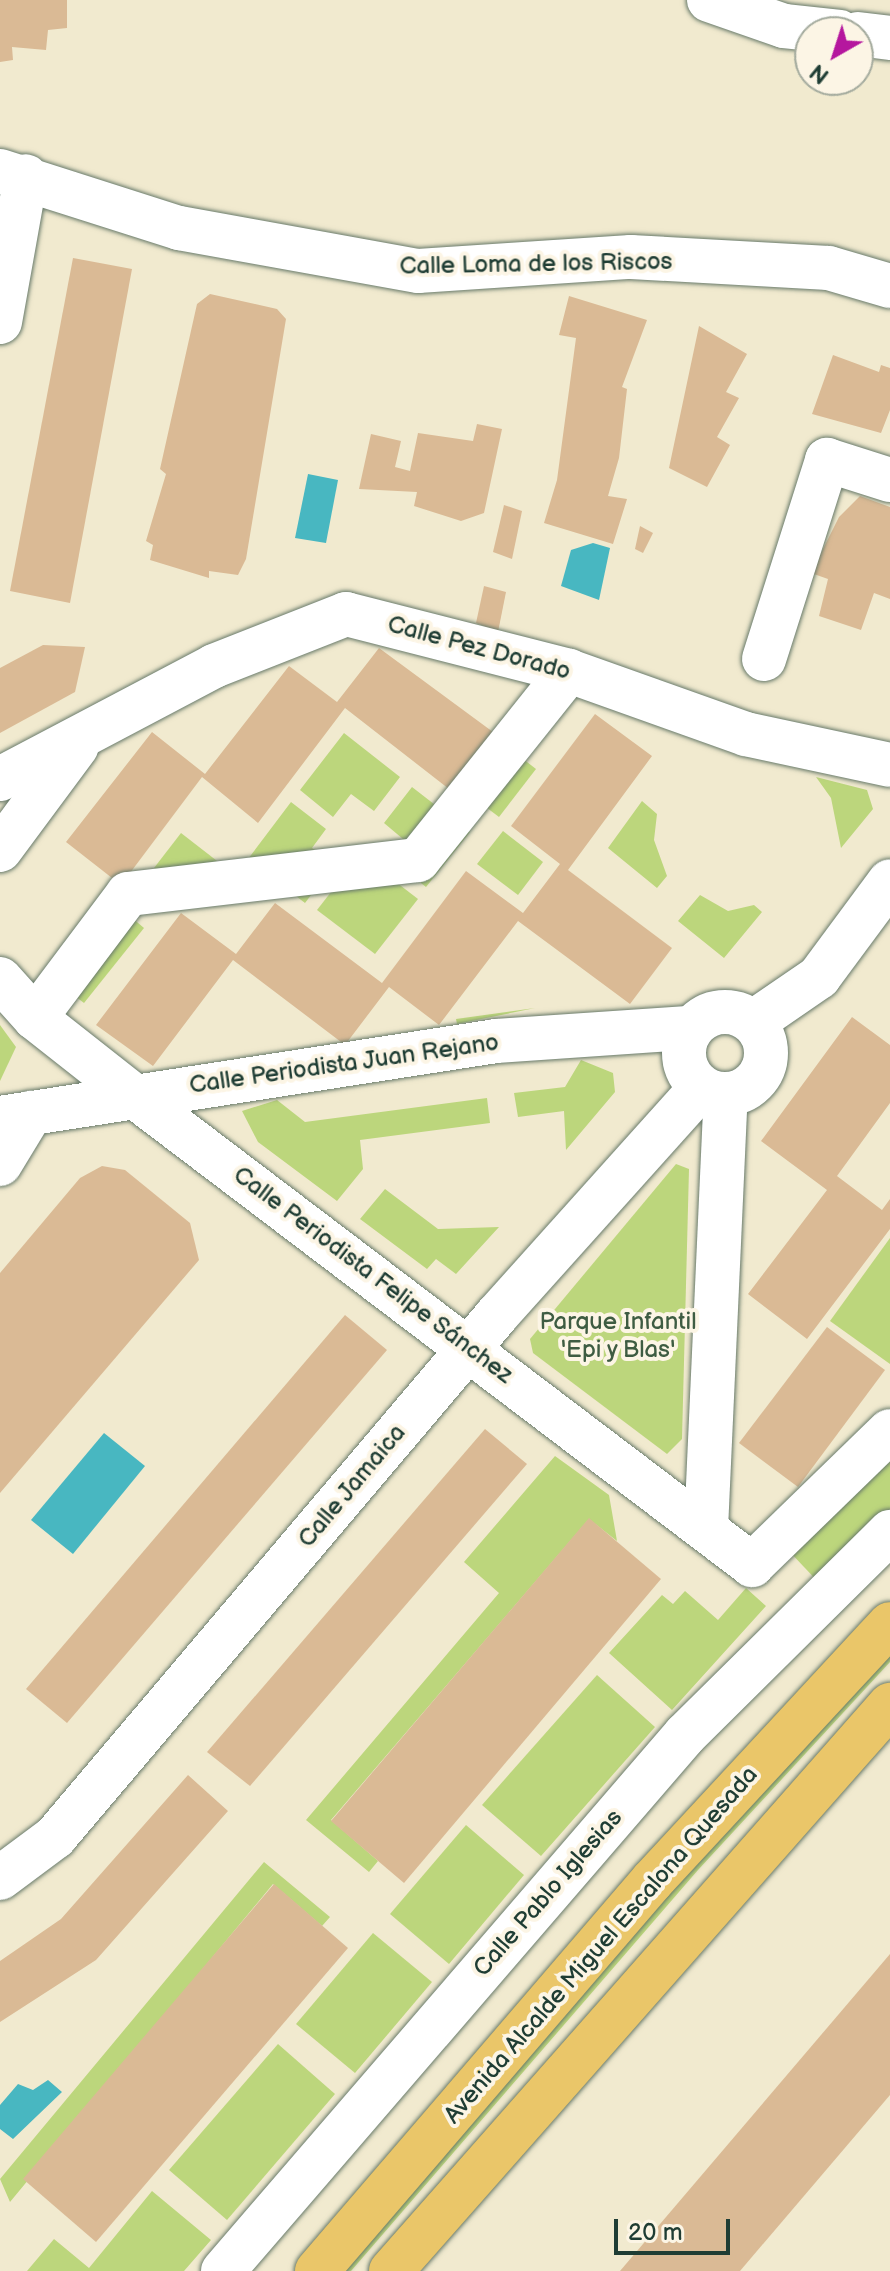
<!DOCTYPE html>
<html>
<head>
<meta charset="utf-8">
<style>
	body { margin:0 }
	#map { position:relative; width:890px; height:2271px; overflow:hidden; background:#f1eacf; font-family:"Balsamiq Sans",sans-serif }
	div>[style] { position:absolute }
	.green>* { inset:0; background:#bcd67c }
	.water>* { inset:0; background:#48b7c1 }
	.building>* { inset:0; background:#daba95 }
	.roads { filter:drop-shadow(0 0 2px #687a6a) drop-shadow(0 0 2px #687a6a) }
	.street>* { height:44px; margin:-22px; padding:0 22px; transform-origin:22px; border-radius:22px; background:#fff }
	.street>.ring { margin:-22px; padding:0; box-sizing:content-box; background:none; border:44px solid #fff; border-radius:50% }
	.primary>* { height:44px; margin:-22px; padding:0 22px; transform-origin:22px; border-radius:22px; background:#eac669 }
	span { translate:-50% -50%; white-space:nowrap; text-align:center; line-height:1.15; -webkit-text-stroke:8px #fcf5e5; paint-order:stroke }
	.street-label { font-size:24px; color:#1f3d34 }
	.park-label { font-size:24px; color:#3e5c42 }
	.north { position:absolute; left:794px; top:16px; width:80px; height:80px; box-sizing:border-box; background:#fcf5e5; border:2px solid #a4ab9e; border-radius:50%; rotate:219deg; font-size:22px; font-weight:700; line-height:32px; text-align:center; color:#1f3d34 }
	.north::after { content:''; display:block; margin:auto; width:28px; height:36px; background:#b5179e; clip-path:polygon(50% 0,100% 100%,50% 72%,0 100%) }
	.scale { position:absolute; left:614px; top:2219px; width:116px; height:36px; box-sizing:border-box; border:4px solid #1f3d34; border-top:0; padding-left:10px; font-size:24px; line-height:28px; white-space:nowrap; color:#1f3d34; -webkit-text-stroke:6px #fcf5e5; paint-order:stroke }
</style>
</head>
<body>
<div id="map">
	<div class="green">
		<div style="clip-path:polygon(344px 733px,400px 777px,374px 811px,351px 794px,333px 817px,300px 790px)"></div>
		<div style="clip-path:polygon(495px 737px,536px 769px,499px 817px,458px 786px)"></div>
		<div style="clip-path:polygon(816px 777px,867px 790px,873px 809px,841px 848px,831px 798px)"></div>
		<div style="clip-path:polygon(412px 787px,470px 832px,426px 887px,389px 858px,403px 839px,384px 823px)"></div>
		<div style="clip-path:polygon(642px 801px,657px 814px,654px 840px,667px 876px,657px 888px,608px 848px)"></div>
		<div style="clip-path:polygon(291px 802px,326px 829px,312px 848px,334px 865px,305px 903px,248px 859px)"></div>
		<div style="clip-path:polygon(503px 831px,543px 862px,518px 895px,477px 864px)"></div>
		<div style="clip-path:polygon(181px 833px,221px 864px,194px 899px,154px 868px)"></div>
		<div style="clip-path:polygon(379px 869px,418px 899px,375px 954px,317px 910px,345px 874px)"></div>
		<div style="clip-path:polygon(700px 895px,728px 911px,754px 905px,762px 912px,724px 958px,678px 921px)"></div>
		<div style="clip-path:polygon(124px 911px,144px 928px,84px 1003px,63px 987px)"></div>
		<div style="clip-path:polygon(535px 1008px,457px 1024px,456px 1019px)"></div>
		<div style="clip-path:polygon(0 1025px,16px 1047px,0 1081px)"></div>
		<div style="clip-path:polygon(581px 1060px,613px 1073px,615px 1092px,566px 1150px,564px 1111px,518px 1117px,514px 1093px,565px 1087px)"></div>
		<div style="clip-path:polygon(487px 1098px,490px 1123px,360px 1140px,363px 1169px,337px 1201px,258px 1142px,242px 1111px,277px 1100px,305px 1122px)"></div>
		<div style="clip-path:polygon(676px 1164px,689px 1169px,682px 1439px,667px 1454px,533px 1353px,530px 1339px)"></div>
		<div style="clip-path:polygon(385px 1189px,438px 1229px,499px 1227px,456px 1274px,436px 1259px,427px 1269px,360px 1219px)"></div>
		<div style="clip-path:polygon(890px 1238px,890px 1364px,830px 1321px)"></div>
		<div style="clip-path:polygon(890px 1455px,890px 1518px,820px 1584px,789px 1551px)"></div>
		<div style="clip-path:polygon(555px 1456px,609px 1495px,617px 1541px,589px 1519px,331px 1820px,378px 1861px,369px 1872px,306px 1820px,499px 1593px,464px 1562px)"></div>
		<div style="clip-path:polygon(746px 1588px,766px 1606px,672px 1710px,609px 1653px,662px 1595px,673px 1604px,685px 1591px,718px 1620px)"></div>
		<div style="clip-path:polygon(890px 1652px,890px 1662px,698px 1870px,351px 2271px,342px 2271px,647px 1916px)"></div>
		<div style="clip-path:polygon(597px 1675px,655px 1727px,541px 1856px,482px 1805px)"></div>
		<div style="clip-path:polygon(466px 1825px,524px 1875px,449px 1964px,390px 1914px)"></div>
		<div style="clip-path:polygon(264px 1862px,330px 1917px,322px 1926px,273px 1884px,10px 2202px,0 2179px)"></div>
		<div style="clip-path:polygon(373px 1933px,432px 1982px,355px 2073px,296px 2024px)"></div>
		<div style="clip-path:polygon(278px 2044px,335px 2094px,227px 2220px,169px 2170px)"></div>
		<div style="clip-path:polygon(152px 2191px,211px 2240px,184px 2271px,27px 2271px,54px 2239px,89px 2268px)"></div>
	</div>
	<div class="water">
		<div style="clip-path:polygon(308px 474px,338px 480px,326px 543px,295px 538px)"></div>
		<div style="clip-path:polygon(593px 543px,610px 548px,599px 600px,561px 586px,571px 550px)"></div>
		<div style="clip-path:polygon(104px 1433px,145px 1466px,73px 1554px,31px 1520px)"></div>
		<div style="clip-path:polygon(48px 2080px,62px 2092px,13px 2139px,0 2129px,0 2105px,18px 2084px,33px 2090px)"></div>
	</div>
	<div class="building">
		<div style="clip-path:polygon(0 0,67px 0,67px 28px,48px 30px,46px 50px,12px 47px,13px 60px,0 62px)"></div>
		<div style="clip-path:polygon(73px 258px,132px 269px,70px 603px,10px 591px)"></div>
		<div style="clip-path:polygon(210px 294px,277px 309px,286px 319px,246px 559px,238px 575px,209px 571px,209px 578px,150px 560px,153px 545px,146px 541px,166px 474px,160px 469px,197px 304px)"></div>
		<div style="clip-path:polygon(569px 296px,647px 320px,622px 387px,627px 389px,619px 458px,608px 496px,627px 499px,613px 544px,544px 523px,557px 480px,576px 338px,559px 335px)"></div>
		<div style="clip-path:polygon(699px 326px,747px 354px,726px 392px,739px 398px,717px 437px,730px 445px,707px 487px,669px 468px)"></div>
		<div style="clip-path:polygon(833px 355px,879px 372px,881px 365px,890px 368px,890px 410px,881px 433px,812px 414px)"></div>
		<div style="clip-path:polygon(477px 424px,502px 429px,484px 513px,461px 521px,414px 506px,417px 492px,359px 489px,371px 434px,401px 441px,395px 467px,410px 471px,418px 433px,473px 441px)"></div>
		<div style="clip-path:polygon(860px 496px,890px 507px,890px 599px,874px 593px,861px 630px,819px 616px,828px 579px,811px 573px,839px 517px)"></div>
		<div style="clip-path:polygon(504px 505px,522px 511px,512px 559px,493px 552px)"></div>
		<div style="clip-path:polygon(640px 526px,653px 533px,643px 553px,635px 549px)"></div>
		<div style="clip-path:polygon(484px 586px,506px 592px,498px 632px,476px 623px)"></div>
		<div style="clip-path:polygon(43px 645px,85px 647px,75px 692px,0 733px,0 668px)"></div>
		<div style="clip-path:polygon(379px 648px,493px 732px,449px 789px,345px 708px,258px 823px,202px 777px,121px 885px,66px 842px,152px 732px,205px 774px,289px 666px,337px 702px)"></div>
		<div style="clip-path:polygon(595px 714px,652px 756px,568px 870px,672px 948px,630px 1004px,518px 921px,439px 1025px,389px 987px,345px 1045px,233px 960px,153px 1066px,96px 1025px,181px 913px,236px 954px,275px 903px,382px 983px,466px 871px,523px 913px,560px 864px,511px 826px)"></div>
		<div style="clip-path:polygon(852px 1017px,890px 1045px,890px 1103px,837px 1176px,882px 1210px,890px 1199px,890px 1229px,807px 1339px,748px 1294px,827px 1190px,761px 1141px)"></div>
		<div style="clip-path:polygon(102px 1166px,125px 1170px,190px 1223px,199px 1260px,0 1493px,0 1273px,80px 1178px)"></div>
		<div style="clip-path:polygon(345px 1315px,387px 1350px,67px 1723px,26px 1689px)"></div>
		<div style="clip-path:polygon(827px 1327px,885px 1370px,798px 1487px,739px 1443px)"></div>
		<div style="clip-path:polygon(485px 1429px,527px 1464px,250px 1786px,207px 1752px)"></div>
		<div style="clip-path:polygon(589px 1518px,661px 1579px,404px 1883px,331px 1821px)"></div>
		<div style="clip-path:polygon(188px 1775px,228px 1811px,96px 1960px,0 2022px,0 1961px,61px 1919px)"></div>
		<div style="clip-path:polygon(274px 1884px,348px 1948px,96px 2242px,23px 2179px)"></div>
		<div style="clip-path:polygon(890px 1954px,890px 2095px,740px 2271px,620px 2271px)"></div>
	</div>
	<div class="roads">
		<div class="street">
			<div style="left:709px;top:0;width:79px;rotate:19.1deg"></div>
			<div style="left:784px;top:26px;width:56px;rotate:6.1deg"></div>
			<div style="left:858px;top:34px;width:32px;rotate:7deg"></div>
			<div style="left:0;top:171px;width:188px;rotate:17.7deg"></div>
			<div style="left:179px;top:228px;width:243px;rotate:10.2deg"></div>
			<div style="left:418px;top:271px;width:213px;rotate:-3.8deg"></div>
			<div style="left:631px;top:257px;width:198px;rotate:3.2deg"></div>
			<div style="left:829px;top:268px;width:64px;rotate:16.4deg"></div>
			<div style="left:0;top:322px;width:148px;rotate:-79.9deg"></div>
			<div style="left:764px;top:659px;width:209px;rotate:-72.4deg"></div>
			<div style="left:827px;top:460px;width:66px;rotate:17.6deg"></div>
			<div style="left:0;top:779px;width:242px;rotate:-27.8deg"></div>
			<div style="left:214px;top:666px;width:142px;rotate:-21.5deg"></div>
			<div style="left:346px;top:614px;width:230px;rotate:14.3deg"></div>
			<div style="left:569px;top:671px;width:188px;rotate:19.6deg"></div>
			<div style="left:746px;top:734px;width:147px;rotate:12.1deg"></div>
			<div style="left:0;top:850px;width:129px;rotate:-53.5deg"></div>
			<div style="left:0;top:979px;width:52px;rotate:48.1deg"></div>
			<div style="left:35px;top:1018px;width:126px;rotate:38.2deg"></div>
			<div style="left:134px;top:1096px;width:776px;rotate:37.19deg"></div>
			<div style="left:752px;top:1565px;width:192px;rotate:-44.2deg"></div>
			<div class="ring" style="left:684px;top:1012px;width:38px;height:38px"></div>
			<div style="left:35px;top:1018px;width:155px;rotate:-53.1deg"></div>
			<div style="left:128px;top:894px;width:292px;rotate:-6.7deg"></div>
			<div style="left:418px;top:860px;width:242px;rotate:-51.4deg"></div>
			<div style="left:755px;top:1021px;width:78px;rotate:-34.5deg"></div>
			<div style="left:819px;top:977px;width:119px;rotate:-53.5deg"></div>
			<div style="left:0;top:1118px;width:502px;rotate:-8.82deg"></div>
			<div style="left:496px;top:1041px;width:193px;rotate:-3.9deg"></div>
			<div style="left:0;top:1164px;width:60px;rotate:-58.7deg"></div>
			<div style="left:706px;top:1529px;width:434px;rotate:-87.4deg"></div>
			<div style="left:0;top:1878px;width:69px;rotate:-36.7deg"></div>
			<div style="left:55px;top:1837px;width:684px;rotate:-49.74deg"></div>
			<div style="left:497px;top:1315px;width:305px;rotate:-48.1deg"></div>
			<div style="left:223px;top:2271px;width:708px;rotate:-49.24deg"></div>
			<div style="left:685px;top:1735px;width:289px;rotate:-44.7deg"></div>
		</div>
		<div class="primary">
			<div style="left:317px;top:2271px;width:514px;rotate:-49.34deg"></div>
			<div style="left:652px;top:1881px;width:350px;rotate:-47.2deg"></div>
			<div style="left:391px;top:2271px;width:755px;rotate:-48.6deg"></div>
		</div>
	</div>
	<div class="street-label">
		<span style="left:536px;top:264px;rotate:-1deg">Calle Loma de los Riscos</span>
		<span style="left:479px;top:648px;rotate:15deg">Calle Pez Dorado</span>
		<span style="left:344px;top:1064px;rotate:-8deg">Calle Periodista Juan Rejano</span>
		<span style="left:373px;top:1275px;rotate:37deg">Calle Periodista Felipe Sánchez</span>
		<span style="left:352px;top:1486px;rotate:-50deg">Calle Jamaica</span>
		<span style="left:548px;top:1893px;rotate:-49deg">Calle Pablo Iglesias</span>
		<span style="left:601px;top:1945px;rotate:-49deg">Avenida Alcalde Miguel Escalona Quesada</span>
	</div>
	<div class="park-label">
		<span style="left:618px;top:1336px">Parque Infantil<br>'Epi y Blas'</span>
	</div>
	<div class="north">N</div>
	<div class="scale">20 m</div>
</div>
</body>
</html>
